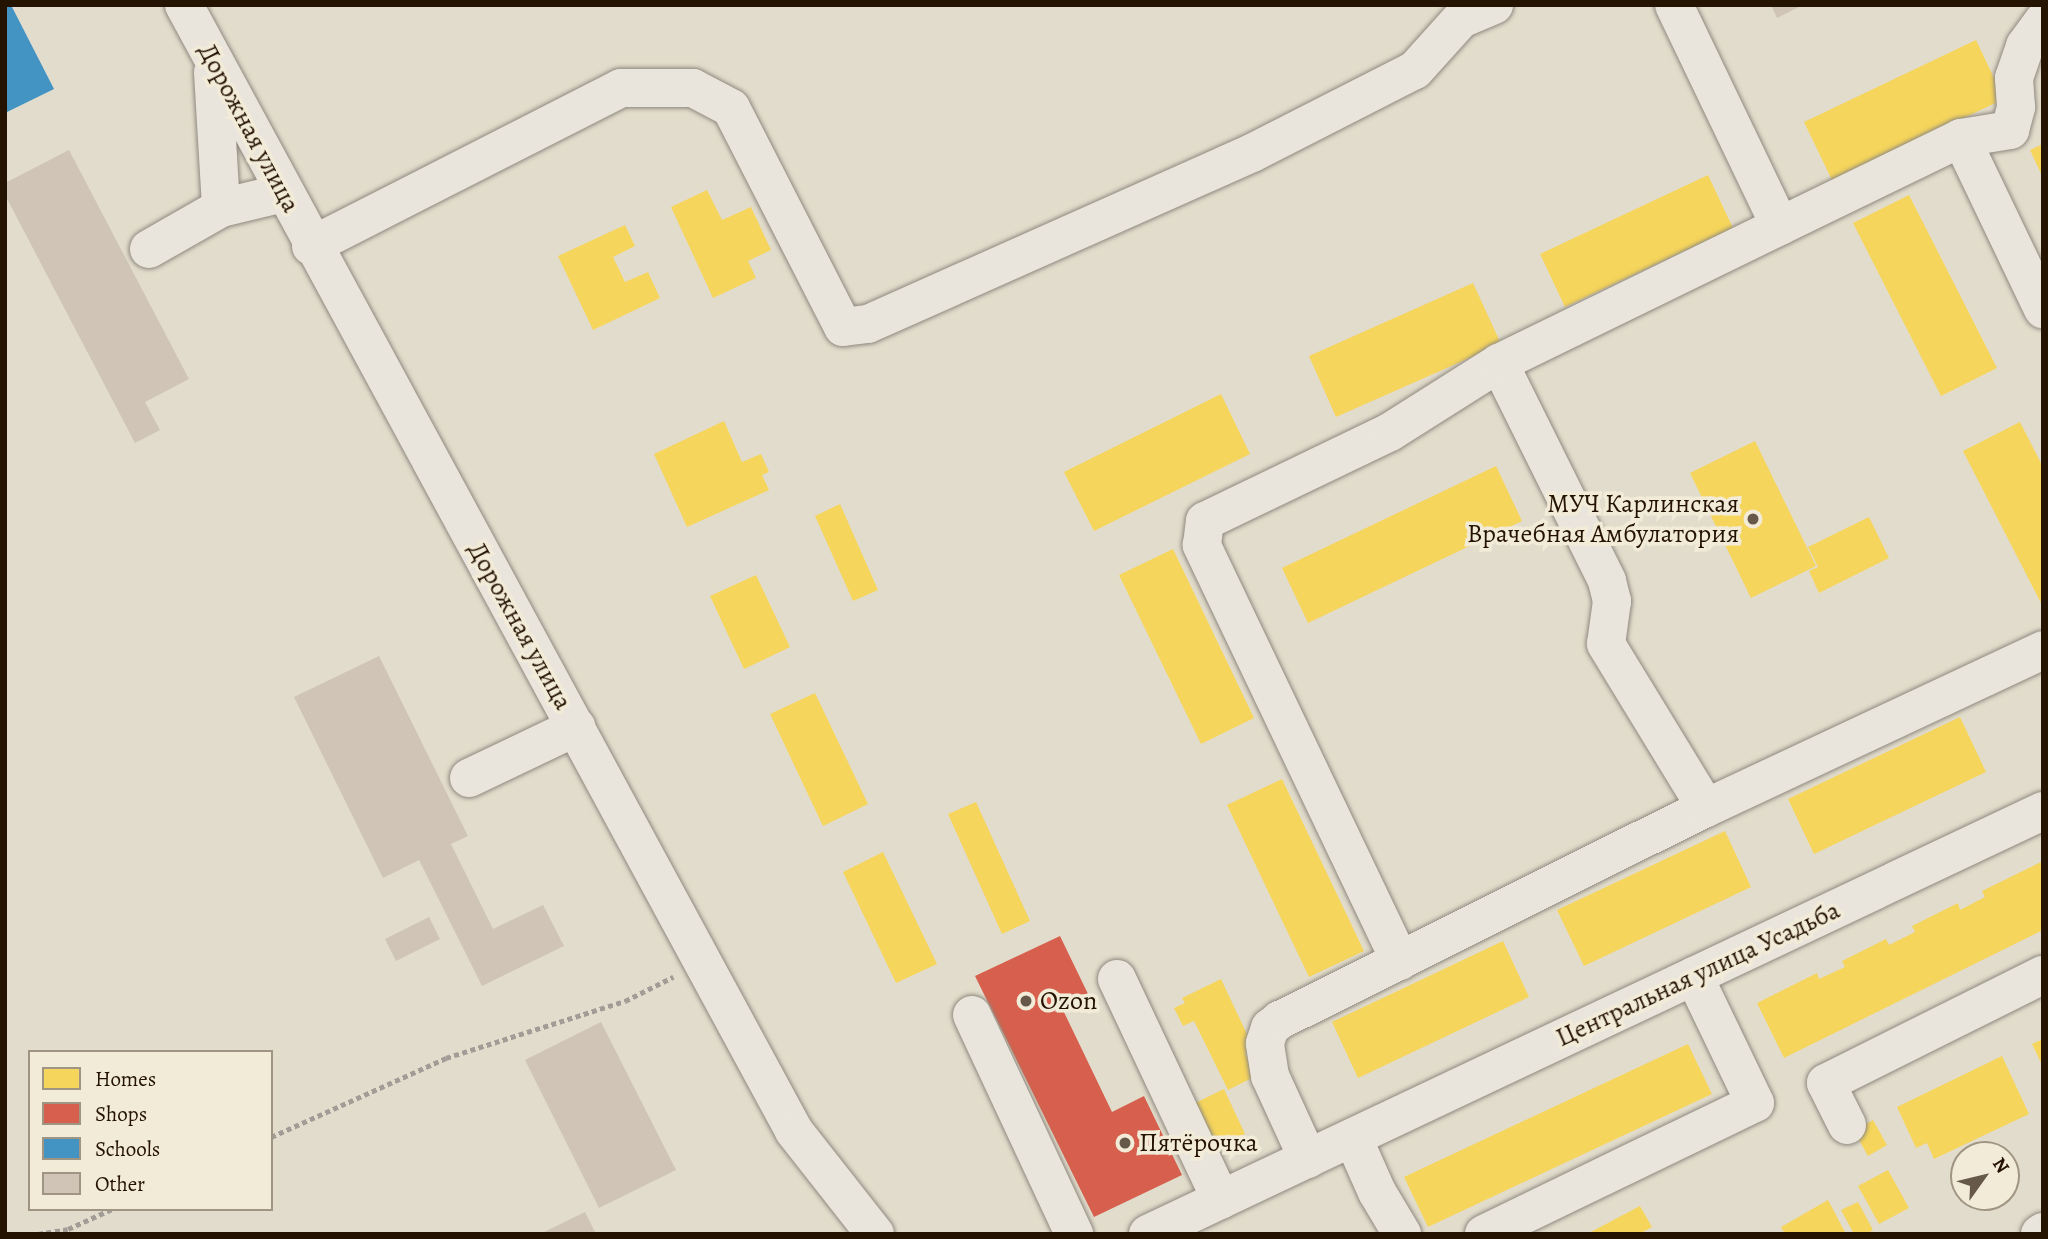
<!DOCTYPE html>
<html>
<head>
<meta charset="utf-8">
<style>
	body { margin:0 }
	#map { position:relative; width:2048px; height:1239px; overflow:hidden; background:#e2dccc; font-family:Alegreya,serif }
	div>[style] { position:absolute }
	.homes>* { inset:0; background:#f6d55c }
	.shops>* { inset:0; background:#d6604d }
	.schools>* { inset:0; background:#4393c3 }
	.building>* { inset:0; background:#d0c4b7 }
	.path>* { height:4.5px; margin-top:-2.25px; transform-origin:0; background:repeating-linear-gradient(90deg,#a19d96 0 5px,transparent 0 8.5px) }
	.roads { filter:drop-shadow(0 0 2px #8e897e) drop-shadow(0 0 2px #8e897e) }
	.minor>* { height:38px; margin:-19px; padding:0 19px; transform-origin:19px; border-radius:19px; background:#e9e5dd }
	.dots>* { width:19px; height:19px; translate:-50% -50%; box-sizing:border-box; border:4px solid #f2ebd8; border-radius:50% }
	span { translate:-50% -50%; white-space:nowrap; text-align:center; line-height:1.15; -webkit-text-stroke:7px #f2ebd8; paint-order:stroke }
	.street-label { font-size:26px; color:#251302 }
	.poi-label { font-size:26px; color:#251302 }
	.right { translate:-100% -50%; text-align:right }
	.left { translate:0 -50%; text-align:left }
	.frame { position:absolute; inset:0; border:7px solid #251302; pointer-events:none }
	.legend { position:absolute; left:28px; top:1050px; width:245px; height:161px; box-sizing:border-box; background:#f2ebd8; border:2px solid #a09582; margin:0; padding:9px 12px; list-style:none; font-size:21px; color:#251302 }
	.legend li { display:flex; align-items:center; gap:14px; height:35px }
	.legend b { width:35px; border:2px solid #a09582 }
	.north { position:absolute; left:1950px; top:1141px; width:70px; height:70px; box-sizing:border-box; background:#f2ebd8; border:2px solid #a09582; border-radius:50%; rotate:56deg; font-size:19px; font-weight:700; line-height:28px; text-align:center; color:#251302 }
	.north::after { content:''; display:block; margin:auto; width:24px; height:32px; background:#675949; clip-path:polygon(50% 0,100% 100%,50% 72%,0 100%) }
</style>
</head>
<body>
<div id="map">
	<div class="homes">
		<div style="clip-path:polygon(1976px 40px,2004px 99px,1832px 180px,1804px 122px)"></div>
		<div style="clip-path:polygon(2043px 144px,2043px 178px,2030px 150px)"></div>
		<div style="clip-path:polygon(1708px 175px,1733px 228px,1565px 307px,1540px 254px)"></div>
		<div style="clip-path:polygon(707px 190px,722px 220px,751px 207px,771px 250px,748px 261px,756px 278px,713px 298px,671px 207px)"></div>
		<div style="clip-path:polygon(1909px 195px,1997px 368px,1941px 396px,1853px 223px)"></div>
		<div style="clip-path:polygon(625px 225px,635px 246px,613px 257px,625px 282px,648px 272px,660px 298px,593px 330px,558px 256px)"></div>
		<div style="clip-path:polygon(1473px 283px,1501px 344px,1336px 417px,1309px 356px)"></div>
		<div style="clip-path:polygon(1221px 394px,1250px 454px,1094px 531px,1064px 472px)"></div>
		<div style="clip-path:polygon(724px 421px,742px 462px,761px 454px,769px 472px,762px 475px,769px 490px,687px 527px,654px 454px)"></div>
		<div style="clip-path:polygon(2020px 422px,2043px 467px,2043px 607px,1963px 451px)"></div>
		<div style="clip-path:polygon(1755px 441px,1816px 566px,1751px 598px,1690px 473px)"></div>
		<div style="clip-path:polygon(1496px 466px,1522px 521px,1308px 623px,1282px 568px)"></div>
		<div style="clip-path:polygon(840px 504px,878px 590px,853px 601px,815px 516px)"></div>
		<div style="clip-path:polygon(1869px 517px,1889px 558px,1819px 593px,1809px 571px,1818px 567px,1808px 547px)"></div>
		<div style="clip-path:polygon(1173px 549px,1254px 718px,1201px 744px,1119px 575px)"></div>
		<div style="clip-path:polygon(756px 575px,790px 647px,744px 669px,710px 596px)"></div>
		<div style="clip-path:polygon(815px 693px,868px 804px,823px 826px,770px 714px)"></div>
		<div style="clip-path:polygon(1960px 717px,1986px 772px,1814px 854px,1788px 799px)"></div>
		<div style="clip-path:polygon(1282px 779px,1364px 951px,1309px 977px,1227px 805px)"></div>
		<div style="clip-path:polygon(976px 802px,1030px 921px,1002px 934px,948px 814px)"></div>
		<div style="clip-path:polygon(1725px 831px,1751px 887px,1584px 966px,1557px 910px)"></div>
		<div style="clip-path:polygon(883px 852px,937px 964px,896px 983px,843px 872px)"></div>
		<div style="clip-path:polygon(2041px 862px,2043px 930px,1784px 1058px,1757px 1003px,1817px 973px,1819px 979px,1845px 967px,1842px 961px,1886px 939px,1889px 945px,1915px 932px,1912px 926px,1958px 903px,1960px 910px,1985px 897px,1982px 891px)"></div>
		<div style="clip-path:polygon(1503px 941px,1529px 997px,1358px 1078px,1332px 1022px)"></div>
		<div style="clip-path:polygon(1221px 979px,1254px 1049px,1245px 1053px,1256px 1076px,1228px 1090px,1194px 1021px,1183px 1026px,1174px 1008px,1185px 1003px,1182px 998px)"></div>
		<div style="clip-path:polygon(2043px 1039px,2043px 1067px,2032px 1044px)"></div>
		<div style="clip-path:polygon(1688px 1044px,1712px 1094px,1428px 1227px,1404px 1177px)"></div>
		<div style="clip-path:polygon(2002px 1056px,2029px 1114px,1934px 1159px,1927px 1143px,1916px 1148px,1897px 1107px)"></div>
		<div style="clip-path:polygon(1224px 1089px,1245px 1134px,1215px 1147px,1195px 1103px)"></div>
		<div style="clip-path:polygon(1873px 1120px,1887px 1145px,1868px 1156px,1854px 1131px)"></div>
		<div style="clip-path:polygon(1888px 1170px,1909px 1208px,1879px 1224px,1858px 1186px)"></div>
		<div style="clip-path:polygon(1828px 1200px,1846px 1234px,1785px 1234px,1781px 1227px)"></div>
		<div style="clip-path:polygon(1858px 1202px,1873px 1230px,1866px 1234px,1854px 1234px,1841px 1210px)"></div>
		<div style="clip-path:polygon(1640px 1206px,1652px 1227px,1639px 1234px,1587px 1234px)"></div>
	</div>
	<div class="shops">
		<div style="clip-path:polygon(1060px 936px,1089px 996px,1062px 1008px,1112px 1112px,1144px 1096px,1182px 1175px,1094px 1217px,975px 976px)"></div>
	</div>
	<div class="schools">
		<div style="clip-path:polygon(5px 5px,11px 5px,54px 89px,5px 113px)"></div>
	</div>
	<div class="building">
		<div style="clip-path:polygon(1771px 5px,1798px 5px,1799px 7px,1777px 18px)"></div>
		<div style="clip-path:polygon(69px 150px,189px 379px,145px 402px,160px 430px,135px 443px,5px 195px,5px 183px)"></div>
		<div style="clip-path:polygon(379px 656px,468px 836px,451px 844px,493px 929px,543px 905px,564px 946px,482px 986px,419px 860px,383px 878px,294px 697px)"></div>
		<div style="clip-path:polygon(429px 917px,440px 939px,396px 961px,385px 939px)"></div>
		<div style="clip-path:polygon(601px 1022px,676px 1170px,599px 1208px,525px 1060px)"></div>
		<div style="clip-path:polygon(585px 1212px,596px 1234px,540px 1234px)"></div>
	</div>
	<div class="path">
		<div style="left:271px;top:1137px;width:192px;rotate:-24.3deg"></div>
		<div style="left:446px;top:1058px;width:188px;rotate:-17.7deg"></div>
		<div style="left:625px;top:1001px;width:54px;rotate:-26.6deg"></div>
		<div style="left:38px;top:1234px;width:30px;rotate:-9deg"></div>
		<div style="left:68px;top:1229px;width:48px;rotate:-24.4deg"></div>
	</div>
	<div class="roads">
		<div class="minor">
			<div style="left:184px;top:5px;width:1281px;rotate:61.55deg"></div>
			<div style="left:794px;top:1131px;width:131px;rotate:51.8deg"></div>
			<div style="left:1674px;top:5px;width:245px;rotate:64.4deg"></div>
			<div style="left:213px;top:72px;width:136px;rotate:86.6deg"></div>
			<div style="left:1961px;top:138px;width:190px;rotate:64.4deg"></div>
			<div style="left:311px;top:246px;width:348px;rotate:-27deg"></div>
			<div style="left:621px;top:88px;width:72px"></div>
			<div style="left:693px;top:88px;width:43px;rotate:27.8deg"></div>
			<div style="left:731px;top:108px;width:246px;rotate:62.9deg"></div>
			<div style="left:843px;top:327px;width:25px;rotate:-7deg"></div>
			<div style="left:868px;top:324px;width:420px;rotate:-24deg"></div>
			<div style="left:1252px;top:153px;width:183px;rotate:-27deg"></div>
			<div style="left:1415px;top:70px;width:69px;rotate:-48deg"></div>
			<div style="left:1461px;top:19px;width:36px;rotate:-23deg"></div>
			<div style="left:149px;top:249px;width:83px;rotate:-29.7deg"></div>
			<div style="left:221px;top:208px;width:64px;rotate:-13.6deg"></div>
			<div style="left:1499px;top:363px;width:243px;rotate:63.6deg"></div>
			<div style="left:1607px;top:581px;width:21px;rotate:76deg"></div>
			<div style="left:1612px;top:601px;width:43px;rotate:97.9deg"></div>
			<div style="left:1606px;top:644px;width:192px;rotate:58.6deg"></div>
			<div style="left:469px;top:778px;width:119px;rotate:-25.5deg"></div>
			<div style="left:1400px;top:961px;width:461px;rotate:-115.5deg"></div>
			<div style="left:1202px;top:545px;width:24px;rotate:-83deg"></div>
			<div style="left:1205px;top:521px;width:205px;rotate:-25.7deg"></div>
			<div style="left:1390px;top:432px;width:129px;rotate:-32.3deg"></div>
			<div style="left:1499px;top:363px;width:313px;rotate:-26deg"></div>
			<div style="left:1780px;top:226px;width:201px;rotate:-25.9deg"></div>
			<div style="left:1961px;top:138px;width:50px;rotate:-9.3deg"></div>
			<div style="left:2010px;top:130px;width:24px;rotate:-75deg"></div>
			<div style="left:2016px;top:107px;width:29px;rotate:-94deg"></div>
			<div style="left:2014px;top:78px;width:34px;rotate:-71deg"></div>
			<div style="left:2025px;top:46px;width:31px;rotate:-54deg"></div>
			<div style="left:1117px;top:979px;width:244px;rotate:64.8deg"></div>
			<div style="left:972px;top:1015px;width:242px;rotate:65deg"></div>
			<div style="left:1847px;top:1125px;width:47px;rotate:-116.6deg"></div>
			<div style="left:1826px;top:1083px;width:242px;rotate:-26.5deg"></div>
			<div style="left:1353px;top:1138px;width:59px;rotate:66deg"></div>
			<div style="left:1377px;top:1192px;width:49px;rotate:59.2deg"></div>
			<div style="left:1308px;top:1159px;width:91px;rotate:-114.6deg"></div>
			<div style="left:1270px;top:1076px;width:33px;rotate:-99deg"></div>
			<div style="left:1265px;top:1043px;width:16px;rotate:-72deg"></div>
			<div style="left:1270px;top:1028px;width:13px;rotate:-39deg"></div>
			<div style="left:1280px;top:1020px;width:476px;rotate:-26.5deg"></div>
			<div style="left:1706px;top:808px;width:372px;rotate:-25.1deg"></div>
			<div style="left:1148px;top:1234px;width:990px;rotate:-25.3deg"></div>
			<div style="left:1484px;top:1234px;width:301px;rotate:-25.8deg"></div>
			<div style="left:1755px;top:1103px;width:141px;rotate:-115.7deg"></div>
			<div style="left:2040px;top:1234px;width:4px;rotate:-34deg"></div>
		</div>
	</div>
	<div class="dots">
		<div style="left:1753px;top:519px;background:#675949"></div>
		<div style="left:1026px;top:1001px;background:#675949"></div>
		<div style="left:1125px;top:1143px;background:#675949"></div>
	</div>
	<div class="street-label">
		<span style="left:249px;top:128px;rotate:62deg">Дорожная улица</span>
		<span style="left:520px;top:626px;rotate:61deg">Дорожная улица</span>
		<span style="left:1698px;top:974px;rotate:-25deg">Центральная улица Усадьба</span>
	</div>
	<div class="poi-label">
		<span class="right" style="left:1739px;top:519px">МУЧ Карлинская<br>Врачебная Амбулатория</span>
		<span class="left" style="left:1040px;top:1001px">Ozon</span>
		<span class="left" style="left:1139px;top:1143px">Пятёрочка</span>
	</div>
	<div class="frame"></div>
	<ul class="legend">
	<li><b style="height:19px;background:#f6d55c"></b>Homes</li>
	<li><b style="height:19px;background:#d6604d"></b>Shops</li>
	<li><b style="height:19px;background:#4393c3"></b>Schools</li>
	<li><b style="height:19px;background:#d0c4b7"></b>Other</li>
	</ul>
	<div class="north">N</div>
</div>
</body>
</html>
